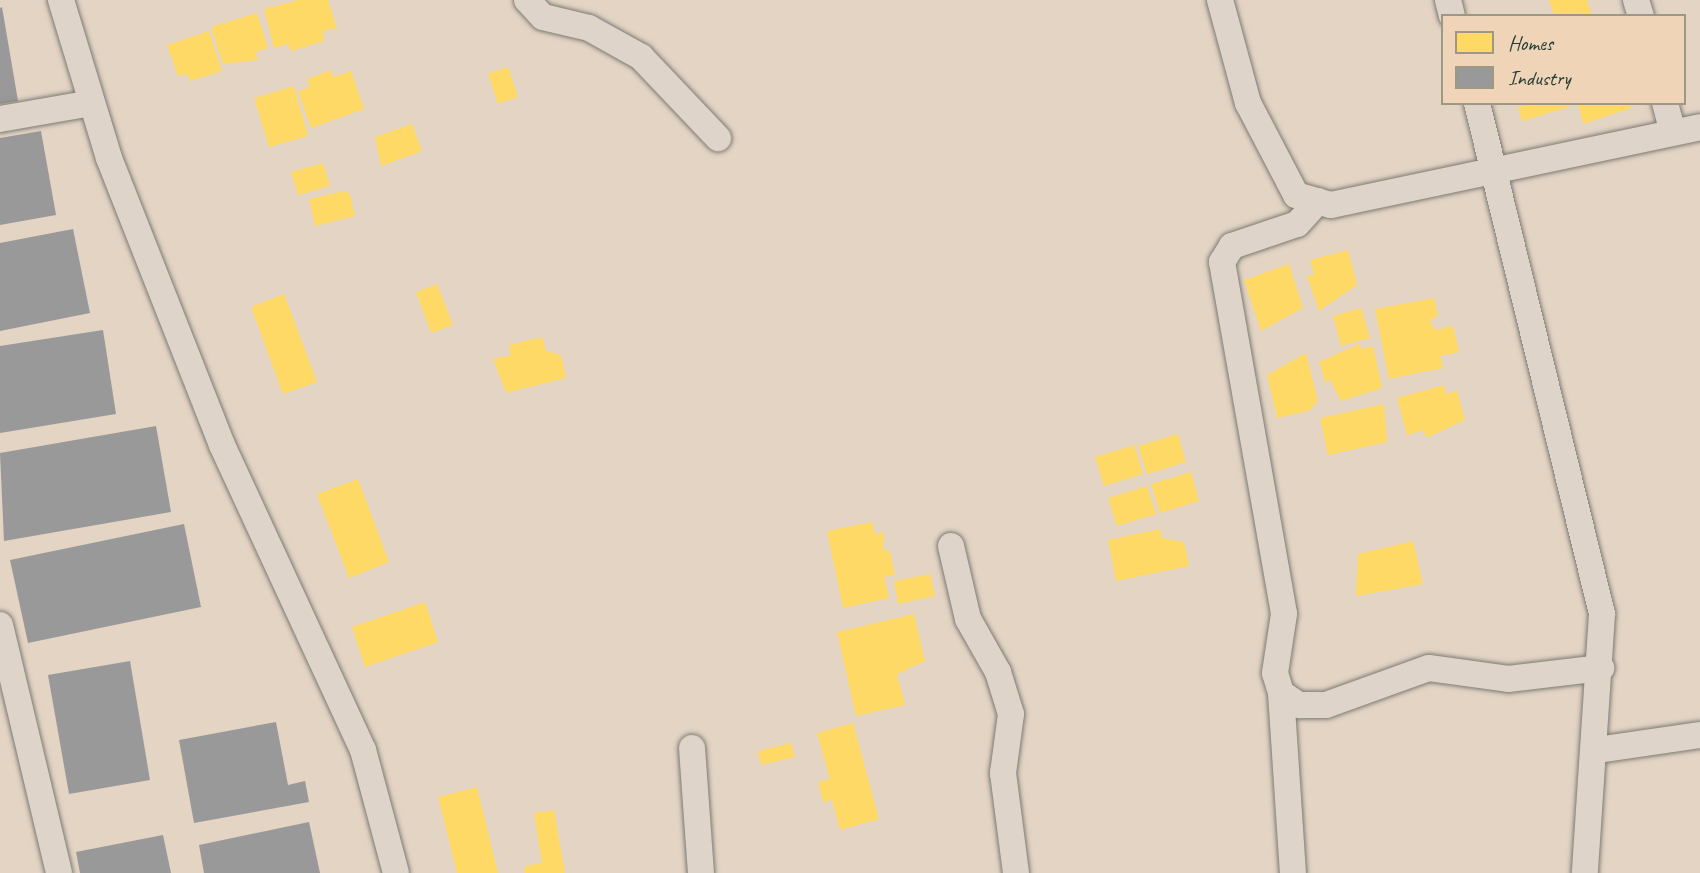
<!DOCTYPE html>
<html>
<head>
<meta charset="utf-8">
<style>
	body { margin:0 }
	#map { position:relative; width:1700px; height:873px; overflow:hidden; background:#e3d4c4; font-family:Caveat,sans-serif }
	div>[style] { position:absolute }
	.homes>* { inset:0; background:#ffd966 }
	.industry>* { inset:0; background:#999 }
	.roads { filter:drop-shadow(0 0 2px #7d7b73) drop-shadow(0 0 2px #7d7b73) }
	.minor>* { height:26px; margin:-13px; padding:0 13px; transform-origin:13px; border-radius:13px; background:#ded4c9 }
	span { translate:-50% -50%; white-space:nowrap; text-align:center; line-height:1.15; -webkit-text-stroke:7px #f0d4b7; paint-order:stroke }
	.legend { position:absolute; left:1441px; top:14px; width:245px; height:91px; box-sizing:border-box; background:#f0d4b7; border:2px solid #9c9883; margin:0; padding:9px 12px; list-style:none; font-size:21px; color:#1f3d34 }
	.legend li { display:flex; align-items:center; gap:14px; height:35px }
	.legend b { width:35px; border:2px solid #9c9883 }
</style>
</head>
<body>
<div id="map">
	<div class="homes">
		<div style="clip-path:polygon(298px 0,328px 0,337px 28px,323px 31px,324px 41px,291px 51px,288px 44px,274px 48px,264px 9px)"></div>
		<div style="clip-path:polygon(1549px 0,1587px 0,1592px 16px,1554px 16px)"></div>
		<div style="clip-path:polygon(257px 13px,268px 48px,255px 52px,258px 60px,223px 64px,211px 27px)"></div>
		<div style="clip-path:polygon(209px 31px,222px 71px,190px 81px,187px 74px,178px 76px,167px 45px)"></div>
		<div style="clip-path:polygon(508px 67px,518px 97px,498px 104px,488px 74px)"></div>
		<div style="clip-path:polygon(331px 70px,333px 77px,351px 71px,364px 109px,311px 128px,298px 91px,310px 87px,307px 79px)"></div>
		<div style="clip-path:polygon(294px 86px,308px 136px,269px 147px,254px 98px)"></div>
		<div style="clip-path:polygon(1532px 103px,1567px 103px,1568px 107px,1522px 121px,1518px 107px)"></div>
		<div style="clip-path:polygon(1578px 103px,1630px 103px,1631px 108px,1583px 124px)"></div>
		<div style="clip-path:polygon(412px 124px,422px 151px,381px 166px,375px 137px)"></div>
		<div style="clip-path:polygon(323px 163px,330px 186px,298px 195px,291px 172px)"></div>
		<div style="clip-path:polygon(343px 191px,350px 194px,355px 216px,315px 226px,309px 199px)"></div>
		<div style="clip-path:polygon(1348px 250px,1357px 285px,1319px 311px,1307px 276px,1314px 274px,1310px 260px)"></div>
		<div style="clip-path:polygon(1289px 264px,1303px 308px,1261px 331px,1244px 280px)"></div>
		<div style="clip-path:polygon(437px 284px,453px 325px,431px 333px,416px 292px)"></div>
		<div style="clip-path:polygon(284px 294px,317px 382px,283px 394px,251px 307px)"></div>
		<div style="clip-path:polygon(1434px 298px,1438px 316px,1430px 320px,1435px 330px,1453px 326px,1459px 352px,1440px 356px,1443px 368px,1389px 379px,1375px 309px)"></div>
		<div style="clip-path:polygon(1361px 308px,1370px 338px,1341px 346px,1333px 316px)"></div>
		<div style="clip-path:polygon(542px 337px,546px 351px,561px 355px,566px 378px,506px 393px,493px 359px,511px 355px,509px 345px)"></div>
		<div style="clip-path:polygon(1359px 344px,1360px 349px,1373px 346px,1382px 388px,1341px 401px,1330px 380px,1325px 382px,1319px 362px)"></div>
		<div style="clip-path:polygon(1306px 353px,1318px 401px,1309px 411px,1277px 418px,1267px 375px)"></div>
		<div style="clip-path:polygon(1444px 385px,1446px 394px,1457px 391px,1465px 420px,1426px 438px,1424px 430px,1407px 435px,1397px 398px)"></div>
		<div style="clip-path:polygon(1384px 404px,1387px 442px,1328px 455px,1320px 418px)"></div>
		<div style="clip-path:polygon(1178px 434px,1186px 462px,1147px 474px,1138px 446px)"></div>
		<div style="clip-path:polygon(1134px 445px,1143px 474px,1104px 486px,1095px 457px)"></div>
		<div style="clip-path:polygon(1191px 472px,1199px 501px,1160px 513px,1151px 484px)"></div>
		<div style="clip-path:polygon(358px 479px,389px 562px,349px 578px,317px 494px)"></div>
		<div style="clip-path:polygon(1147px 486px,1156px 514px,1117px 526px,1108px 498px)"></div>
		<div style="clip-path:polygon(872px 522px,875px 534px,884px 532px,883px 550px,890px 551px,895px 575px,884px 577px,889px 598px,843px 608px,827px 531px)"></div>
		<div style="clip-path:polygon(1160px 529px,1162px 538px,1184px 542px,1189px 566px,1116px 581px,1108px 540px)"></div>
		<div style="clip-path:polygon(1413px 541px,1423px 584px,1356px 596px,1358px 554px)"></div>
		<div style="clip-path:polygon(930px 574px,935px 596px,898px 604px,894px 581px)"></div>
		<div style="clip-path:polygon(425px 602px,438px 642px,365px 667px,352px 627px)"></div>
		<div style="clip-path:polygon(914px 614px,925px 661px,897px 674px,905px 705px,856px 716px,837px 632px)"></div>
		<div style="clip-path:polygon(853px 723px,879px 819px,840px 830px,832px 800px,823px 802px,818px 782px,830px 779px,817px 733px)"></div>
		<div style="clip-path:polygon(791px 743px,795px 757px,761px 765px,758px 751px)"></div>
		<div style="clip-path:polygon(477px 787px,498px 873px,457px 873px,438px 797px)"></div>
		<div style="clip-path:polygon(554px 810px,565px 873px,525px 873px,524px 866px,542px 863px,534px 813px)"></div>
	</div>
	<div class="industry">
		<div style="clip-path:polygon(2px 7px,18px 101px,0 104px,0 8px)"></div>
		<div style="clip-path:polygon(41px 131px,56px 215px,0 225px,0 138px)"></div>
		<div style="clip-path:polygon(73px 229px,90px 313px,0 331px,0 243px)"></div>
		<div style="clip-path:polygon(103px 330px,116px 414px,0 433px,0 346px)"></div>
		<div style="clip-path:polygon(156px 426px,171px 512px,4px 541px,0 453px)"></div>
		<div style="clip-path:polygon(184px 524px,201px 607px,28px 643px,10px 560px)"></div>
		<div style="clip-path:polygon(130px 661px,150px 780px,69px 794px,48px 675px)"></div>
		<div style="clip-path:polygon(276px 722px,288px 785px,305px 781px,309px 802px,194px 823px,179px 740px)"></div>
		<div style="clip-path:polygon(309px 822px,320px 873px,204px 873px,199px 845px)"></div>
		<div style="clip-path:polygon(163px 835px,171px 873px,80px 873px,76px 852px)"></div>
	</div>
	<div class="roads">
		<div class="minor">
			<div style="left:61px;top:0;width:165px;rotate:73.1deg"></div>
			<div style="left:109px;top:158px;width:308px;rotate:68.5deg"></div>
			<div style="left:222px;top:445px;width:336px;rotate:65.2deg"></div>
			<div style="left:363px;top:750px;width:127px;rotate:75deg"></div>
			<div style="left:527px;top:0;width:23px;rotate:47deg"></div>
			<div style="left:543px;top:17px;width:47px;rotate:13.4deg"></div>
			<div style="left:589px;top:28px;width:60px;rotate:29.1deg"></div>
			<div style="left:641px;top:57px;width:112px;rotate:46.5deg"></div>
			<div style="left:1220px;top:0;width:107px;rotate:74.8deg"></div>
			<div style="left:1248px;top:103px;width:104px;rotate:62.4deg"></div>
			<div style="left:1296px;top:195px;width:36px;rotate:16deg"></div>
			<div style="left:1331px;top:205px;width:377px;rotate:-11.9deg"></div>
			<div style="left:1448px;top:0;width:16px;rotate:76deg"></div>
			<div style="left:1636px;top:0;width:17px;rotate:73deg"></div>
			<div style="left:1477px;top:103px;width:526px;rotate:76.25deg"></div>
			<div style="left:1602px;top:614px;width:260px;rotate:93.8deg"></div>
			<div style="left:1665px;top:103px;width:28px;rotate:75deg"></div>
			<div style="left:0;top:119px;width:93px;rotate:-9.9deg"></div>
			<div style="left:1318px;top:201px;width:31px;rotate:132deg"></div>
			<div style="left:1297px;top:224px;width:69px;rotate:161.3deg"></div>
			<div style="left:1232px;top:246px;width:19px;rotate:122deg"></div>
			<div style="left:1222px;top:262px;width:357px;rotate:80deg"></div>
			<div style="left:1284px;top:614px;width:60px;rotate:98.7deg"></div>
			<div style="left:1275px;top:673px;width:21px;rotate:73deg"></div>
			<div style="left:1281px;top:693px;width:22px;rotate:34deg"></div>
			<div style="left:1299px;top:705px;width:27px"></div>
			<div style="left:1326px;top:705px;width:109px;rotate:-19.8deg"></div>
			<div style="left:1429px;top:668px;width:80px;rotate:7.9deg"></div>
			<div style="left:1508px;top:679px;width:94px;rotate:-6.7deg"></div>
			<div style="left:951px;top:546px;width:75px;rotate:76.9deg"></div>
			<div style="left:968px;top:619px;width:61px;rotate:60.5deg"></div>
			<div style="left:998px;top:672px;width:44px;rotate:72.8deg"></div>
			<div style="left:1011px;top:714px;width:60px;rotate:97.7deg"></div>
			<div style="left:1003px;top:773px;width:101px;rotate:82.6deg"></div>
			<div style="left:0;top:625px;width:255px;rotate:76.6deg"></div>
			<div style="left:1281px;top:693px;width:180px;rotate:86.2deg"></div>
			<div style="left:692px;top:748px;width:125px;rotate:85.9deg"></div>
			<div style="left:1597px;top:750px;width:104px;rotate:-8.3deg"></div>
		</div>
	</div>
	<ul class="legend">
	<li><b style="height:19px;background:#ffd966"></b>Homes</li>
	<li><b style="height:19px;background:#999"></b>Industry</li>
	</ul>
</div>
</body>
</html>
